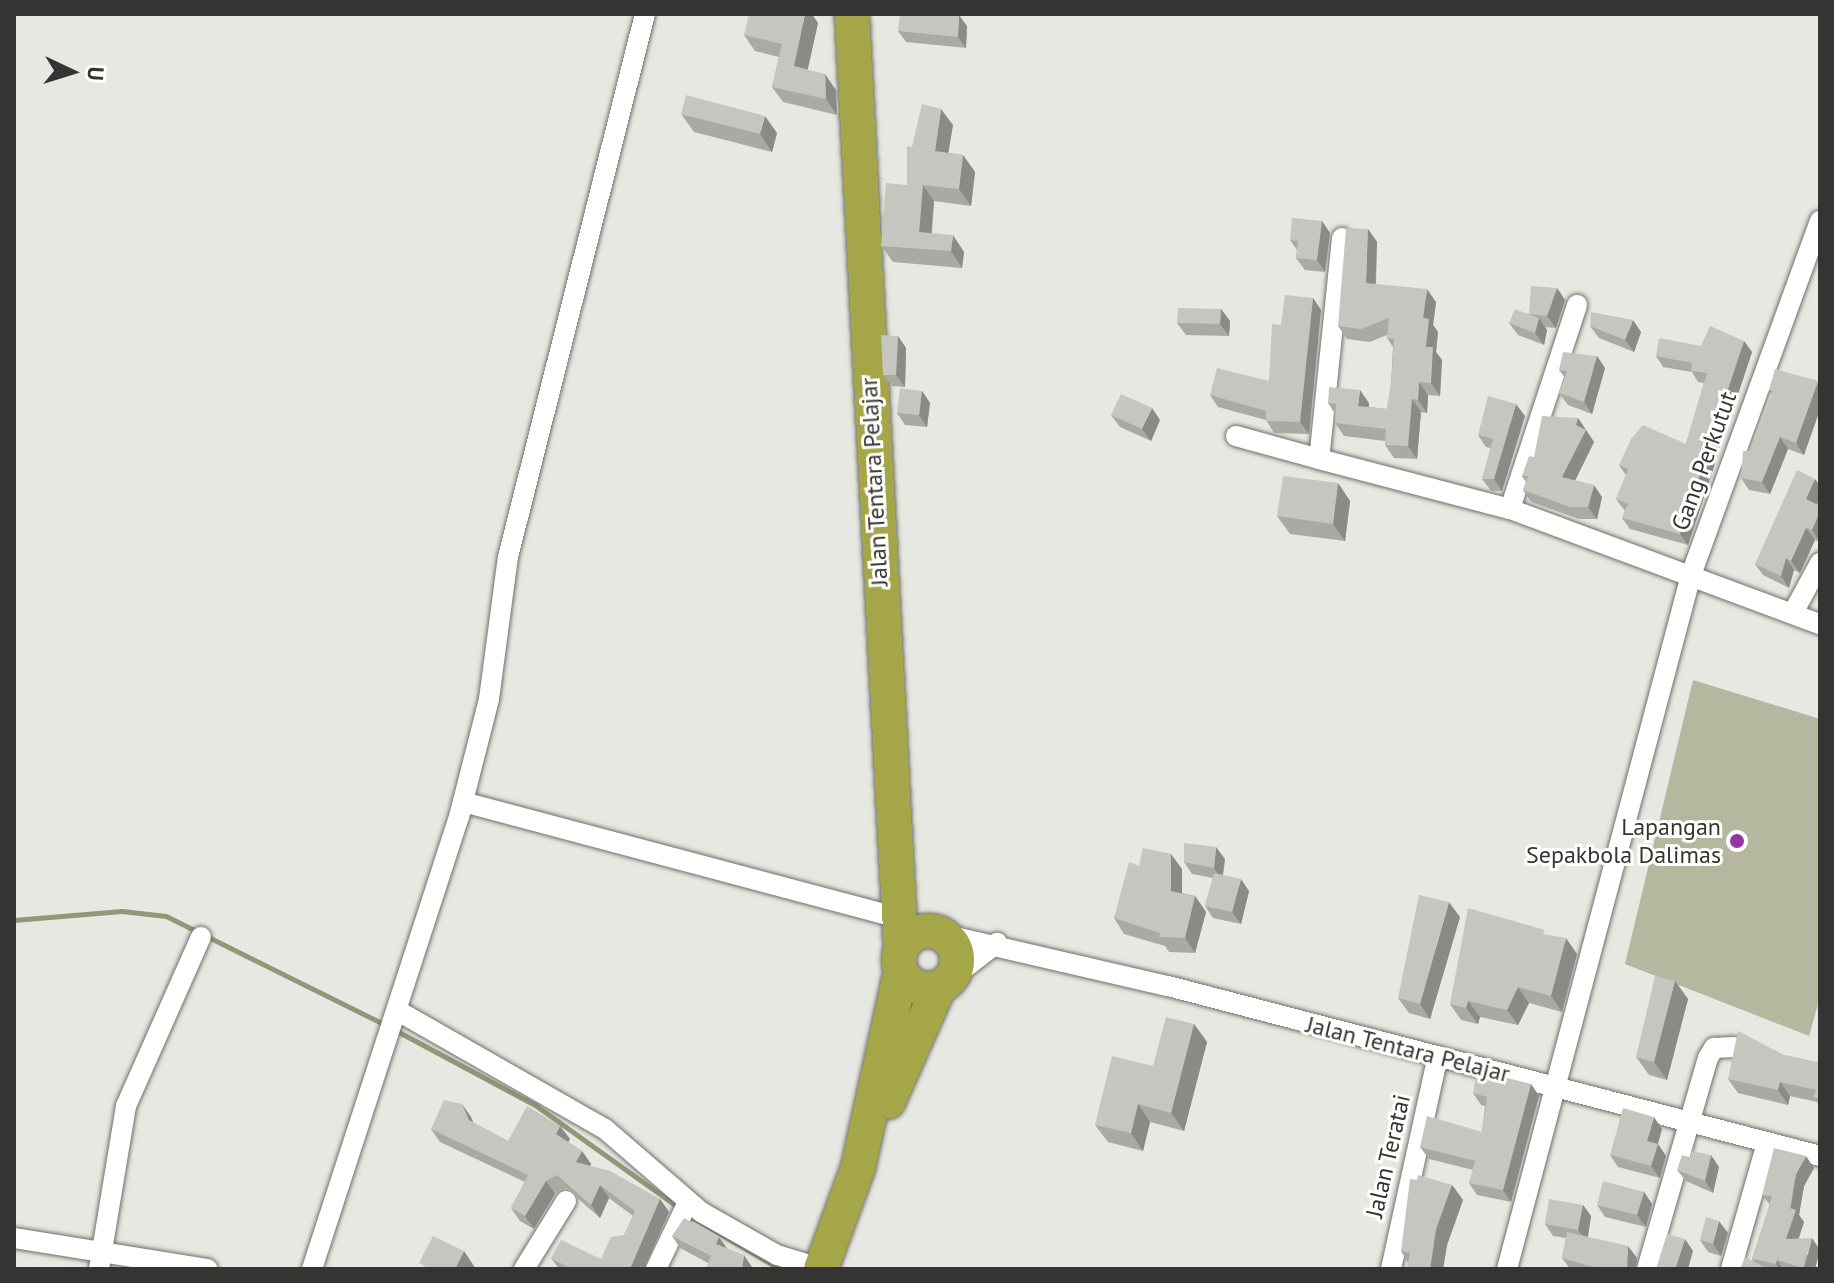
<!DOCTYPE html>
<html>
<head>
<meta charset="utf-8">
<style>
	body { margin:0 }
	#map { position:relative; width:1834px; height:1283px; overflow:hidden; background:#e7e8e1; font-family:"PT Sans",sans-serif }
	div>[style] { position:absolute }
	.green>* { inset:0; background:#b5b79f }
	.stream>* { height:5px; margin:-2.5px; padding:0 2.5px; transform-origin:2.5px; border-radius:2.5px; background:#949678 }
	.roads { filter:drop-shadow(0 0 2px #70706a) drop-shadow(0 0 2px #70706a) }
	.minor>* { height:20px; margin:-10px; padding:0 10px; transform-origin:10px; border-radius:10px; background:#fff }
	.trunk>* { height:34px; margin:-17px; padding:0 17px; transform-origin:17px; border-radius:17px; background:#a4a647 }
	.trunk>.ring { margin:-17px; padding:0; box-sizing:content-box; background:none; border:34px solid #a4a647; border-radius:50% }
	.wall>* { inset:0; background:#a9aaa4 }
	.shaded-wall>* { inset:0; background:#8a8b86 }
	.building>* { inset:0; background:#c5c6bf }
	.dots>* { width:22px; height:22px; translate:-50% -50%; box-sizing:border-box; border:4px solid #fffffe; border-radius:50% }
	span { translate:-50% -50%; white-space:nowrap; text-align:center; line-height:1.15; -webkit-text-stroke:6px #fffffe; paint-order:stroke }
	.street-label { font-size:24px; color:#343432 }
	.poi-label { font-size:24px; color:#343432 }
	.right { translate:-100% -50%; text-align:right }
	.frame { position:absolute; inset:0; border:16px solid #343432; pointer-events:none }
	.north { position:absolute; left:32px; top:32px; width:80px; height:80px; -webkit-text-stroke:6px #fffffe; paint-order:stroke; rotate:94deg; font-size:22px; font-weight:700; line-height:32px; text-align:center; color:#343432 }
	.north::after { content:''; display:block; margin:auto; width:28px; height:36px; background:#343432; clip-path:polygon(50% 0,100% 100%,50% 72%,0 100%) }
</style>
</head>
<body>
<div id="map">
	<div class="green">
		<div style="clip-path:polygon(1693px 680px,1820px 719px,1820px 997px,1809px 1036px,1625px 964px)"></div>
	</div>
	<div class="stream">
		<div style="left:14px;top:920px;width:108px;rotate:-4.8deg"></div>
		<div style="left:122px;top:911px;width:44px;rotate:6.5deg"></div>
		<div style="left:166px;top:916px;width:246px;rotate:26.4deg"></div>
		<div style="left:395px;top:1030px;width:159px;rotate:28.2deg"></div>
		<div style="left:535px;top:1105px;width:179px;rotate:35.5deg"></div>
		<div style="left:692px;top:1217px;width:102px;rotate:30.6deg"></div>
	</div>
	<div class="roads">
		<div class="minor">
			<div style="left:1342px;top:238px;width:222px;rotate:95.9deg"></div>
			<div style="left:1319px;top:459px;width:197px;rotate:14.7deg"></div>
			<div style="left:1510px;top:509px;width:331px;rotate:20.4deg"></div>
			<div style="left:1236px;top:436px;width:86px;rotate:15.5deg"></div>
			<div style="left:1510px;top:509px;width:215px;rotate:-71.8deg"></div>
			<div style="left:1793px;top:613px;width:57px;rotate:-61.6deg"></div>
			<div style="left:463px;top:802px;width:451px;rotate:14.9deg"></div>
			<div style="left:942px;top:934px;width:232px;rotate:13deg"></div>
			<div style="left:1168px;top:986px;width:674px;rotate:14.61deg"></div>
			<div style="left:953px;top:977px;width:56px;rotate:-37.7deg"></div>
			<div style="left:398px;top:1011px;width:238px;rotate:29.7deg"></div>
			<div style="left:605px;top:1129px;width:127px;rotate:40.8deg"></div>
			<div style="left:701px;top:1212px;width:87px;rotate:29.5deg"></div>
			<div style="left:777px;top:1255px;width:48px;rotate:16.9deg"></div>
			<div style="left:14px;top:1238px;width:196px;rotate:9.1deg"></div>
			<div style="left:99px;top:1269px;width:165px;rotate:-80.6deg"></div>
			<div style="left:126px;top:1106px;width:185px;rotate:-66.1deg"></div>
			<div style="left:312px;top:1269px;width:475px;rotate:-72deg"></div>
			<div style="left:459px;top:817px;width:122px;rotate:-75.7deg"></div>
			<div style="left:489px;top:699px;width:143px;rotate:-82.4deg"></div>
			<div style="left:508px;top:557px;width:560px;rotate:-75.84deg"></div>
			<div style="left:524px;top:1269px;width:80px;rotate:-58.3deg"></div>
			<div style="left:656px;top:1269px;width:74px;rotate:-64.5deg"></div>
			<div style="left:1391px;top:1269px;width:218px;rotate:-77.6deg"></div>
			<div style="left:1507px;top:1269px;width:718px;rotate:-75.15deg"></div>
			<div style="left:1691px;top:575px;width:377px;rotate:-70deg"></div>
			<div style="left:1647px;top:1269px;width:220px;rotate:-73.9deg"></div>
			<div style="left:1708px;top:1058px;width:12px;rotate:-59deg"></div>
			<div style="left:1714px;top:1048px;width:20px;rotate:-3deg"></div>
			<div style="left:1731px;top:1269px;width:131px;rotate:-74.1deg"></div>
		</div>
		<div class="trunk">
			<div style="left:852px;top:14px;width:936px;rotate:87deg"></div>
			<div class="ring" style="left:899px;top:931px;width:24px;height:24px"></div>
			<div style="left:888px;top:1102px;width:124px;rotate:-66.1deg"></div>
			<div style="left:821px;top:1269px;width:108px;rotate:-69.9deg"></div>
			<div style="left:858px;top:1168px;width:202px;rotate:-77.7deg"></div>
		</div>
	</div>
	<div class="wall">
		<div style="clip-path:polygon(818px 23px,807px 70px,836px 90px,837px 115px,783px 102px,772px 87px,779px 57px,755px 51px,744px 35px)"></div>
		<div style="clip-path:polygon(967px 26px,966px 48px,906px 42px,898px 31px)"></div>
		<div style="clip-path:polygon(681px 114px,777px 133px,772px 152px,694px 132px)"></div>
		<div style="clip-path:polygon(953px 125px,948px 153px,963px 155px,975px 172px,971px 206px,934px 201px,932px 233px,964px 252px,962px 268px,893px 262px,881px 246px,907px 185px,912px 147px)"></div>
		<div style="clip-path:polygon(1322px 221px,1330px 233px,1325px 272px,1305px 270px,1296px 258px,1297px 250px,1290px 240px)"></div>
		<div style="clip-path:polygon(1368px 229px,1377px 242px,1376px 284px,1436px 302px,1433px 325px,1438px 332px,1436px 352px,1442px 360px,1440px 396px,1428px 395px,1427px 413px,1421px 412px,1417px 459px,1394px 458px,1385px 445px,1385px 441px,1344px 436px,1335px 423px,1335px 414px,1328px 403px,1369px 403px,1369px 407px,1387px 409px,1391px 384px,1393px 347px,1387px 338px,1387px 335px,1370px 342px,1347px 339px,1338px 326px)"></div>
		<div style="clip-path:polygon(1557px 288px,1565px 300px,1556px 328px,1545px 327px,1547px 330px,1544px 345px,1518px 335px,1509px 323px,1530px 314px)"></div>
		<div style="clip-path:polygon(1313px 298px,1321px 310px,1309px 434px,1274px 433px,1266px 420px,1218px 407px,1210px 395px,1269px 381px,1281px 325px)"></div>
		<div style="clip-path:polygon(1221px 309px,1230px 321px,1229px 336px,1186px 335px,1177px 323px)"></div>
		<div style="clip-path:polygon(1590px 326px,1641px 332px,1634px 352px,1599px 338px)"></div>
		<div style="clip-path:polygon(898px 336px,906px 348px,905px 387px,892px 386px,883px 375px)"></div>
		<div style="clip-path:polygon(1744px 341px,1752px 352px,1688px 545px,1630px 529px,1622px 518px,1625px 511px,1616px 499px,1626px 475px,1619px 465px,1686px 444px,1704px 383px,1698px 382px,1692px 372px,1663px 367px,1656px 356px,1701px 346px)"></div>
		<div style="clip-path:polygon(1597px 356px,1605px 368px,1592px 414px,1568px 405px,1559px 393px,1565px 378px,1559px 370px)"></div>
		<div style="clip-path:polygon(1820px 385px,1804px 455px,1788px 449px,1770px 494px,1749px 490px,1741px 478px,1772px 394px,1769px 390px)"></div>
		<div style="clip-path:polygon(922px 391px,930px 403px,927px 427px,905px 425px,897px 413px)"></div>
		<div style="clip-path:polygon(1111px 415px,1160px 420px,1151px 441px,1120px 427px)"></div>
		<div style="clip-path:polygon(1525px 416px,1502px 491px,1491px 491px,1482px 479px,1491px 448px,1486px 447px,1478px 435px)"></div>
		<div style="clip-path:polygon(1578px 418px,1594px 442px,1575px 480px,1602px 497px,1597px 519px,1579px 519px,1531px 502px,1523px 490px,1526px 482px,1522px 476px,1534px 457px)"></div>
		<div style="clip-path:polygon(1815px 479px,1820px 486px,1820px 498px,1817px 504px,1820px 506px,1820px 542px,1815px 540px,1800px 573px,1794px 570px,1789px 588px,1763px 575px,1755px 564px)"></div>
		<div style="clip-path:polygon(1338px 483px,1350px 501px,1345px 541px,1290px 534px,1277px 516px)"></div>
		<div style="clip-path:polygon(1225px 859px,1223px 875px,1249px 891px,1241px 924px,1213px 918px,1205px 906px,1213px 878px,1192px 874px,1184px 862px)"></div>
		<div style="clip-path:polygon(1139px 866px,1182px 869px,1182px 893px,1195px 896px,1206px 912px,1195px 953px,1169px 952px,1165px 946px,1124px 934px,1114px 918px)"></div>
		<div style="clip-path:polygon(1460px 917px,1430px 1019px,1409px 1013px,1398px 998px)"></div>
		<div style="clip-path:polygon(1549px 935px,1577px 954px,1562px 1012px,1529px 1003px,1518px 1025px,1480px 1017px,1478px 1024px,1461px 1020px,1450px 1004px)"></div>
		<div style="clip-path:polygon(1675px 981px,1688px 999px,1667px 1080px,1649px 1075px,1636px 1057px)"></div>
		<div style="clip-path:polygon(1194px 1024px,1207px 1042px,1184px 1131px,1150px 1122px,1143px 1151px,1108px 1142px,1095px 1125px)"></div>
		<div style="clip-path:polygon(1784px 1055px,1820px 1063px,1820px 1106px,1817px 1102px,1790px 1096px,1788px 1105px,1738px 1093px,1728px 1079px)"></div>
		<div style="clip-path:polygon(1531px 1084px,1539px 1096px,1511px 1202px,1477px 1195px,1469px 1183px,1473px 1170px,1429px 1159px,1420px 1147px,1482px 1132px,1485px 1106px,1481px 1105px,1473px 1093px)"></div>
		<div style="clip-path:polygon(462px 1104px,473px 1123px,508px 1141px,560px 1126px,570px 1139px,568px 1142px,582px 1151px,591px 1164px,590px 1166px,660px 1199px,669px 1212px,644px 1269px,559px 1269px,551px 1258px,601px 1259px,624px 1235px,633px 1216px,609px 1198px,600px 1218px,566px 1188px,555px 1194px,534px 1229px,520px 1221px,511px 1208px,525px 1182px,440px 1142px,431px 1129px)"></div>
		<div style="clip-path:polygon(1662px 1129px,1658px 1144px,1666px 1156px,1660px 1178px,1618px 1167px,1610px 1155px)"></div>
		<div style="clip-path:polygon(1719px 1167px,1713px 1193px,1686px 1181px,1677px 1170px)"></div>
		<div style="clip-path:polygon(1814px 1168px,1804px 1186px,1799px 1215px,1804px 1222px,1799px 1238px,1815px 1269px,1740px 1269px,1753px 1261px,1752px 1259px,1770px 1205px,1762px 1195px)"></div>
		<div style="clip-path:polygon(1417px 1180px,1452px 1185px,1463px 1200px,1447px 1245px,1443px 1269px,1407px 1269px,1408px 1263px,1401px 1251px)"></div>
		<div style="clip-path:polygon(1644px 1192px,1652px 1204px,1646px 1227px,1605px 1217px,1597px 1205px)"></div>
		<div style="clip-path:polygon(1583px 1205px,1591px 1216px,1588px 1237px,1637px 1258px,1636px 1269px,1570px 1269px,1562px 1258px,1566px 1238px,1553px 1236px,1545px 1224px)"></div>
		<div style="clip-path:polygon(1728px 1233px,1721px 1256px,1708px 1252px,1700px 1240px)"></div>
		<div style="clip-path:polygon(672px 1236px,719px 1237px,727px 1248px,752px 1267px,708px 1263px,680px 1248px)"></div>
	</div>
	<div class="shaded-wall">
		<div style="clip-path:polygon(805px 14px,812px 14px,818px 23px,805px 82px,794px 66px)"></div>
		<div style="clip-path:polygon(959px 15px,967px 26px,966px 48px,958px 37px)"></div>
		<div style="clip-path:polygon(825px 74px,836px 90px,837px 115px,826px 99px)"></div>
		<div style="clip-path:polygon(941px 109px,953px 125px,946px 167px,935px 151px)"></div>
		<div style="clip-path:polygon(765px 116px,777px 133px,772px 152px,760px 134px)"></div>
		<div style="clip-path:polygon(963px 155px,975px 172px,971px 206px,959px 189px)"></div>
		<div style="clip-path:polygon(923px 185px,934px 201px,930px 248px,919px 232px)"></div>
		<div style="clip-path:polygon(1322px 221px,1330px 233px,1325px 272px,1317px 260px)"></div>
		<div style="clip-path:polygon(1368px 229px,1377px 242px,1375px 296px,1366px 283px)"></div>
		<div style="clip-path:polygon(953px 235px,964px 252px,962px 268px,951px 251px)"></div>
		<div style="clip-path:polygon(1557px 288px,1565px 300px,1556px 328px,1547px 316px)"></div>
		<div style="clip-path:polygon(1427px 289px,1436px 302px,1433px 325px,1438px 332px,1436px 352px,1442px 360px,1440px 396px,1431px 383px,1426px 347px,1423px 318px)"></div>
		<div style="clip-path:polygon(1313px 298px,1321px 310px,1309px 434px,1300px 422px)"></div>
		<div style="clip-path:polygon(1221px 309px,1230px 321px,1229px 336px,1220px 324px)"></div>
		<div style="clip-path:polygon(1539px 318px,1547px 330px,1544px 345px,1535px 333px)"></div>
		<div style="clip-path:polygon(1633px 320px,1641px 332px,1634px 352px,1625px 340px)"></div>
		<div style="clip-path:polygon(898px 336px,906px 348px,905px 387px,896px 375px)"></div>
		<div style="clip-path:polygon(1744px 341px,1752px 352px,1688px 545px,1680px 534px)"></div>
		<div style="clip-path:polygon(1597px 356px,1605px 368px,1592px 414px,1584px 402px)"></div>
		<div style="clip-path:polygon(1818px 381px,1820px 385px,1820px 410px,1804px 455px,1796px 443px)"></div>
		<div style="clip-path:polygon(1419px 382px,1428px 395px,1427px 413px,1418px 400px)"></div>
		<div style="clip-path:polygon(1360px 390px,1369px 403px,1367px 419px,1358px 406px)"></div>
		<div style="clip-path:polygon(922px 391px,930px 403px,927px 427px,919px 415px)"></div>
		<div style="clip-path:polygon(1412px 399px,1421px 412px,1417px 459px,1408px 446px)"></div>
		<div style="clip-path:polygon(1516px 404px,1525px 416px,1502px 491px,1494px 479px)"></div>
		<div style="clip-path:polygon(1152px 408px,1160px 420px,1151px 441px,1142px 429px)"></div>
		<div style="clip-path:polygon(1578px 418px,1594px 442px,1571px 489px,1562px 477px)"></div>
		<div style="clip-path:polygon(1780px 437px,1788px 449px,1770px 494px,1762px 482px)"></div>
		<div style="clip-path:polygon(1815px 479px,1820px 486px,1820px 498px,1814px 511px,1806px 499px)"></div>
		<div style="clip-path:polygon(1338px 483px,1350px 501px,1345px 541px,1333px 524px)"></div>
		<div style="clip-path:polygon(1594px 485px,1602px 497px,1597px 519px,1588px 507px)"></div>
		<div style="clip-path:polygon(1820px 511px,1820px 542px,1812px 530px)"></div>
		<div style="clip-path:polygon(1806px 528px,1815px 540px,1800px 573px,1791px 561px)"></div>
		<div style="clip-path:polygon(1786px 558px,1794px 570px,1789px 588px,1781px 576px)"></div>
		<div style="clip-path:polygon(1216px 847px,1225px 859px,1222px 880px,1214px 868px)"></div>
		<div style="clip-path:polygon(1171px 854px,1182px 869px,1182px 906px,1171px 891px)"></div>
		<div style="clip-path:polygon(1241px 879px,1249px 891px,1241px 924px,1232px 912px)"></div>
		<div style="clip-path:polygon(1195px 896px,1206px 912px,1195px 953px,1185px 938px)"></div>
		<div style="clip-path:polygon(1449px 902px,1460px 917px,1430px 1019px,1420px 1004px)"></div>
		<div style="clip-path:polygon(1566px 938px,1577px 954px,1562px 1012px,1551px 996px)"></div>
		<div style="clip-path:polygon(1675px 981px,1688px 999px,1667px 1080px,1654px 1062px)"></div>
		<div style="clip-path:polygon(1518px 987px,1529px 1003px,1518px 1025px,1507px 1010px)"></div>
		<div style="clip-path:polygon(1468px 1001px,1480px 1017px,1478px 1024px,1466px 1008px)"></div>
		<div style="clip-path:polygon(1194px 1024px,1207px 1042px,1184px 1131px,1171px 1113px)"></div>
		<div style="clip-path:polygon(1780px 1082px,1790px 1096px,1788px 1105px,1778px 1090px)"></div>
		<div style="clip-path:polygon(1531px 1084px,1539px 1096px,1511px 1202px,1503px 1190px)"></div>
		<div style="clip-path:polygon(462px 1104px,471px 1117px,478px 1133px,469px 1120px)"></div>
		<div style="clip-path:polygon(1138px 1104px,1150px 1122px,1143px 1151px,1131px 1133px)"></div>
		<div style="clip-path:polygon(1654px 1117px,1662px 1129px,1655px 1153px,1647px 1141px)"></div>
		<div style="clip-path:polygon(560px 1126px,570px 1139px,565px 1147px,556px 1134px)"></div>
		<div style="clip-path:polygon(1658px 1144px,1666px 1156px,1660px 1178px,1651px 1166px)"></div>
		<div style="clip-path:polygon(582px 1151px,591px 1164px,585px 1175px,576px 1162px)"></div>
		<div style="clip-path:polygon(1711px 1155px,1719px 1167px,1713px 1193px,1705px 1181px)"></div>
		<div style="clip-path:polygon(1806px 1156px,1814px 1168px,1804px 1186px,1799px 1215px,1804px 1222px,1794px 1251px,1786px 1239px,1796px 1174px)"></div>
		<div style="clip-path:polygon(546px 1181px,555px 1194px,534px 1229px,525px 1216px)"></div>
		<div style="clip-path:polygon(600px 1185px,609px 1198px,600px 1218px,591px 1205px)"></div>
		<div style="clip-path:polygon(1452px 1185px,1463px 1200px,1447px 1245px,1443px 1269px,1430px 1269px,1436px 1229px)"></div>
		<div style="clip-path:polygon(1644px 1192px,1652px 1204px,1646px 1227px,1637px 1215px)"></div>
		<div style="clip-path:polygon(660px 1199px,669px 1212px,644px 1269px,630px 1269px)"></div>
		<div style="clip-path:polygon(1583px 1205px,1591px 1216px,1587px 1242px,1578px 1230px)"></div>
		<div style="clip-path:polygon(1719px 1221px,1728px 1233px,1721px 1256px,1713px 1244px)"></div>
		<div style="clip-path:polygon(719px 1237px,727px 1249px,716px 1244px)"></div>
		<div style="clip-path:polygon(1812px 1238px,1820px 1250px,1815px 1269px,1804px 1269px)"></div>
		<div style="clip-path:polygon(1685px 1239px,1693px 1251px,1688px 1269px,1675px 1269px)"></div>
		<div style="clip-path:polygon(1628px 1246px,1637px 1258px,1636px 1269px,1627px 1269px)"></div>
		<div style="clip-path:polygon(464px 1251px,476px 1269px,455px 1269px)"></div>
		<div style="clip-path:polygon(744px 1255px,752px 1267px,752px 1269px,742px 1269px)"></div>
		<div style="clip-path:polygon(1777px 1260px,1783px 1269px,1779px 1269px,1776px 1264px)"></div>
	</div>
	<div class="building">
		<div style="clip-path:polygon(749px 14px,805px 14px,794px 66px,825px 74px,826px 99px,772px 87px,782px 44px,744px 35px)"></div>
		<div style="clip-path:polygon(900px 14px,959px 15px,958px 37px,898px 31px)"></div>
		<div style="clip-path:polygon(686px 95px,765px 116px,760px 134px,681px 114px)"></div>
		<div style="clip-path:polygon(922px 104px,941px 109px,935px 151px,963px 155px,959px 189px,923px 185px,919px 232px,953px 235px,951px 251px,881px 246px,886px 183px,907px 185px,907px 146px,912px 147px)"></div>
		<div style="clip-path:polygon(1292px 218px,1322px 221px,1317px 260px,1296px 258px,1298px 241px,1290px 240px)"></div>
		<div style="clip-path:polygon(1346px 228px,1368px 229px,1366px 283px,1427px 289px,1423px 318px,1429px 319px,1426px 347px,1433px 347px,1431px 383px,1419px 382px,1418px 400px,1412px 399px,1408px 446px,1385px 445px,1386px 429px,1335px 423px,1336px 404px,1328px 403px,1329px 387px,1360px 390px,1358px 406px,1387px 409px,1391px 384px,1394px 339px,1387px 338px,1389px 318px,1361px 329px,1338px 326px)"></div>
		<div style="clip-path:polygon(1531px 286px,1557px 288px,1547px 316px,1529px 314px)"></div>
		<div style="clip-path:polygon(1285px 295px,1313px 298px,1300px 422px,1266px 421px,1266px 411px,1210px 395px,1217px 368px,1269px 381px,1272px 324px,1281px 325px)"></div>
		<div style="clip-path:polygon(1178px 308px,1221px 309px,1220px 324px,1177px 323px)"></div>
		<div style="clip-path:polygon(1515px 309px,1539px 318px,1535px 333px,1509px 323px)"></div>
		<div style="clip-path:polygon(1591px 312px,1633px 320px,1625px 340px,1590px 326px)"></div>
		<div style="clip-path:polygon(1710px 326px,1744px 341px,1680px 534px,1622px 518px,1628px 504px,1616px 499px,1628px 469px,1619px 465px,1631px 439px,1643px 425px,1686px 444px,1707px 373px,1691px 371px,1692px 363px,1656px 356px,1659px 338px,1701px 346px)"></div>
		<div style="clip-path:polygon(881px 335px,898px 336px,896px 375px,883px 375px)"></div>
		<div style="clip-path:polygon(1563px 352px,1597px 356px,1584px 402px,1559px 393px,1567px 371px,1559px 370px)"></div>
		<div style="clip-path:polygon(1775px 369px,1818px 381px,1796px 443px,1780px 437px,1762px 482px,1741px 478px,1743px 451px,1750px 451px,1773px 391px,1769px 390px)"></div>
		<div style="clip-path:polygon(900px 388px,922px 391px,919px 415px,897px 413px)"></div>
		<div style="clip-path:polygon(1121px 394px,1152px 408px,1142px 429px,1111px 415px)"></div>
		<div style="clip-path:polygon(1488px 396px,1516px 404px,1494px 479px,1482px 479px,1493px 439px,1478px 435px)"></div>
		<div style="clip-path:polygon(1542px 416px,1578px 418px,1576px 425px,1586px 430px,1562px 477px,1594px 485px,1588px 507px,1570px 507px,1523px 490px,1528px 476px,1522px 476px,1529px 456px,1534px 457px)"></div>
		<div style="clip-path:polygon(1797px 470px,1815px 479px,1806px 499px,1820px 506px,1820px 511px,1812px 530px,1806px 528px,1791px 561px,1786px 558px,1781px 576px,1755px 564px)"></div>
		<div style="clip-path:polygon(1283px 476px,1338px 483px,1333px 524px,1277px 516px)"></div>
		<div style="clip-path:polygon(1184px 843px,1216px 847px,1214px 868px,1184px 862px)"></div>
		<div style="clip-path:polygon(1143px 848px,1171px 854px,1171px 891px,1195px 896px,1185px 938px,1159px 937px,1160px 933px,1114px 918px,1129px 862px,1139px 866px)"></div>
		<div style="clip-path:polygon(1214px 873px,1241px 879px,1232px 912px,1205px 906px)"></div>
		<div style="clip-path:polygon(1419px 895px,1449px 902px,1420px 1004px,1398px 998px)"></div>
		<div style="clip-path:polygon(1468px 908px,1545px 930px,1543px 934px,1566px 938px,1551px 996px,1518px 987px,1507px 1010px,1468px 1001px,1466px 1008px,1450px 1004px)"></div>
		<div style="clip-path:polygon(1655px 976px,1675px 981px,1654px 1062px,1636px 1057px)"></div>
		<div style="clip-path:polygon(1166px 1017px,1194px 1024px,1171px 1113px,1138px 1104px,1131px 1133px,1095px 1125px,1112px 1056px,1153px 1066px)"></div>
		<div style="clip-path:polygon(1738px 1031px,1784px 1055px,1820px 1063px,1820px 1099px,1813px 1097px,1816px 1090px,1780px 1082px,1778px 1090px,1728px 1079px)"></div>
		<div style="clip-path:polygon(1477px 1070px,1531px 1084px,1503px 1190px,1469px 1183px,1475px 1161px,1420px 1147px,1427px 1116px,1482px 1132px,1487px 1097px,1473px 1093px)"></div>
		<div style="clip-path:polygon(444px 1100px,462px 1104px,469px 1120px,508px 1141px,527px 1106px,560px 1126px,556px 1134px,582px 1151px,576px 1162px,610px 1171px,660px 1199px,630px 1269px,571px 1269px,551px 1258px,561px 1240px,601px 1259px,611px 1237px,624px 1235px,635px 1211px,600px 1185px,591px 1205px,557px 1175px,546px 1181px,525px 1216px,511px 1208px,528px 1175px,431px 1129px)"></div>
		<div style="clip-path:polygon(1623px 1108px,1654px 1117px,1647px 1141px,1658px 1144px,1651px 1166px,1610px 1155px)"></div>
		<div style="clip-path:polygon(1774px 1148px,1806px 1156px,1796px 1174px,1790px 1208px,1796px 1210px,1786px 1239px,1812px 1238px,1803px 1268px,1777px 1260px,1776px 1264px,1752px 1259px,1772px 1196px,1762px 1195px)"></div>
		<div style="clip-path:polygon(1692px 1151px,1711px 1155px,1705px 1181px,1677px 1170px,1682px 1155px,1690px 1157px)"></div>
		<div style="clip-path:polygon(1418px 1175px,1452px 1185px,1436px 1229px,1430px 1269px,1407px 1269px,1410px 1253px,1401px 1251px,1410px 1179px,1417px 1180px)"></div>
		<div style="clip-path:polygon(1603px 1181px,1644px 1192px,1637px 1215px,1597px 1205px)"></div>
		<div style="clip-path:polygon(1549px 1199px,1583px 1205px,1578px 1230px,1545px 1224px)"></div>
		<div style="clip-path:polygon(1706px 1217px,1719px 1221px,1713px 1244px,1700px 1240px)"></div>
		<div style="clip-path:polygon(684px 1218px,719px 1237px,716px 1244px,744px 1255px,742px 1269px,706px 1269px,715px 1246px,711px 1256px,672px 1236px)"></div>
		<div style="clip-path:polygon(1567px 1232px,1628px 1246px,1627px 1269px,1600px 1269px,1562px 1258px)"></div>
		<div style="clip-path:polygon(1667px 1234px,1685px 1239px,1675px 1269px,1656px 1269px)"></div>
		<div style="clip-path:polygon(433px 1236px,464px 1251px,455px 1269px,424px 1269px,425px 1266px,419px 1263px)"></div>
		<div style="clip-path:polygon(1745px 1257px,1768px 1269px,1740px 1269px)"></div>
	</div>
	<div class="dots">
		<div style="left:1737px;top:841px;background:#9037a3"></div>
	</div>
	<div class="street-label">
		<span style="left:1704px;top:461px;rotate:-70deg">Gang Perkutut</span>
		<span style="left:874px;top:482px;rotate:-93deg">Jalan Tentara Pelajar</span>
		<span style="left:1408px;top:1049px;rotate:14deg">Jalan Tentara Pelajar</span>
		<span style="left:1388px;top:1156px;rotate:-77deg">Jalan Teratai</span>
	</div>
	<div class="poi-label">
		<span class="right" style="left:1721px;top:841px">Lapangan<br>Sepakbola Dalimas</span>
	</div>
	<div class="frame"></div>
	<div class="north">U</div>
</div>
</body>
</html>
